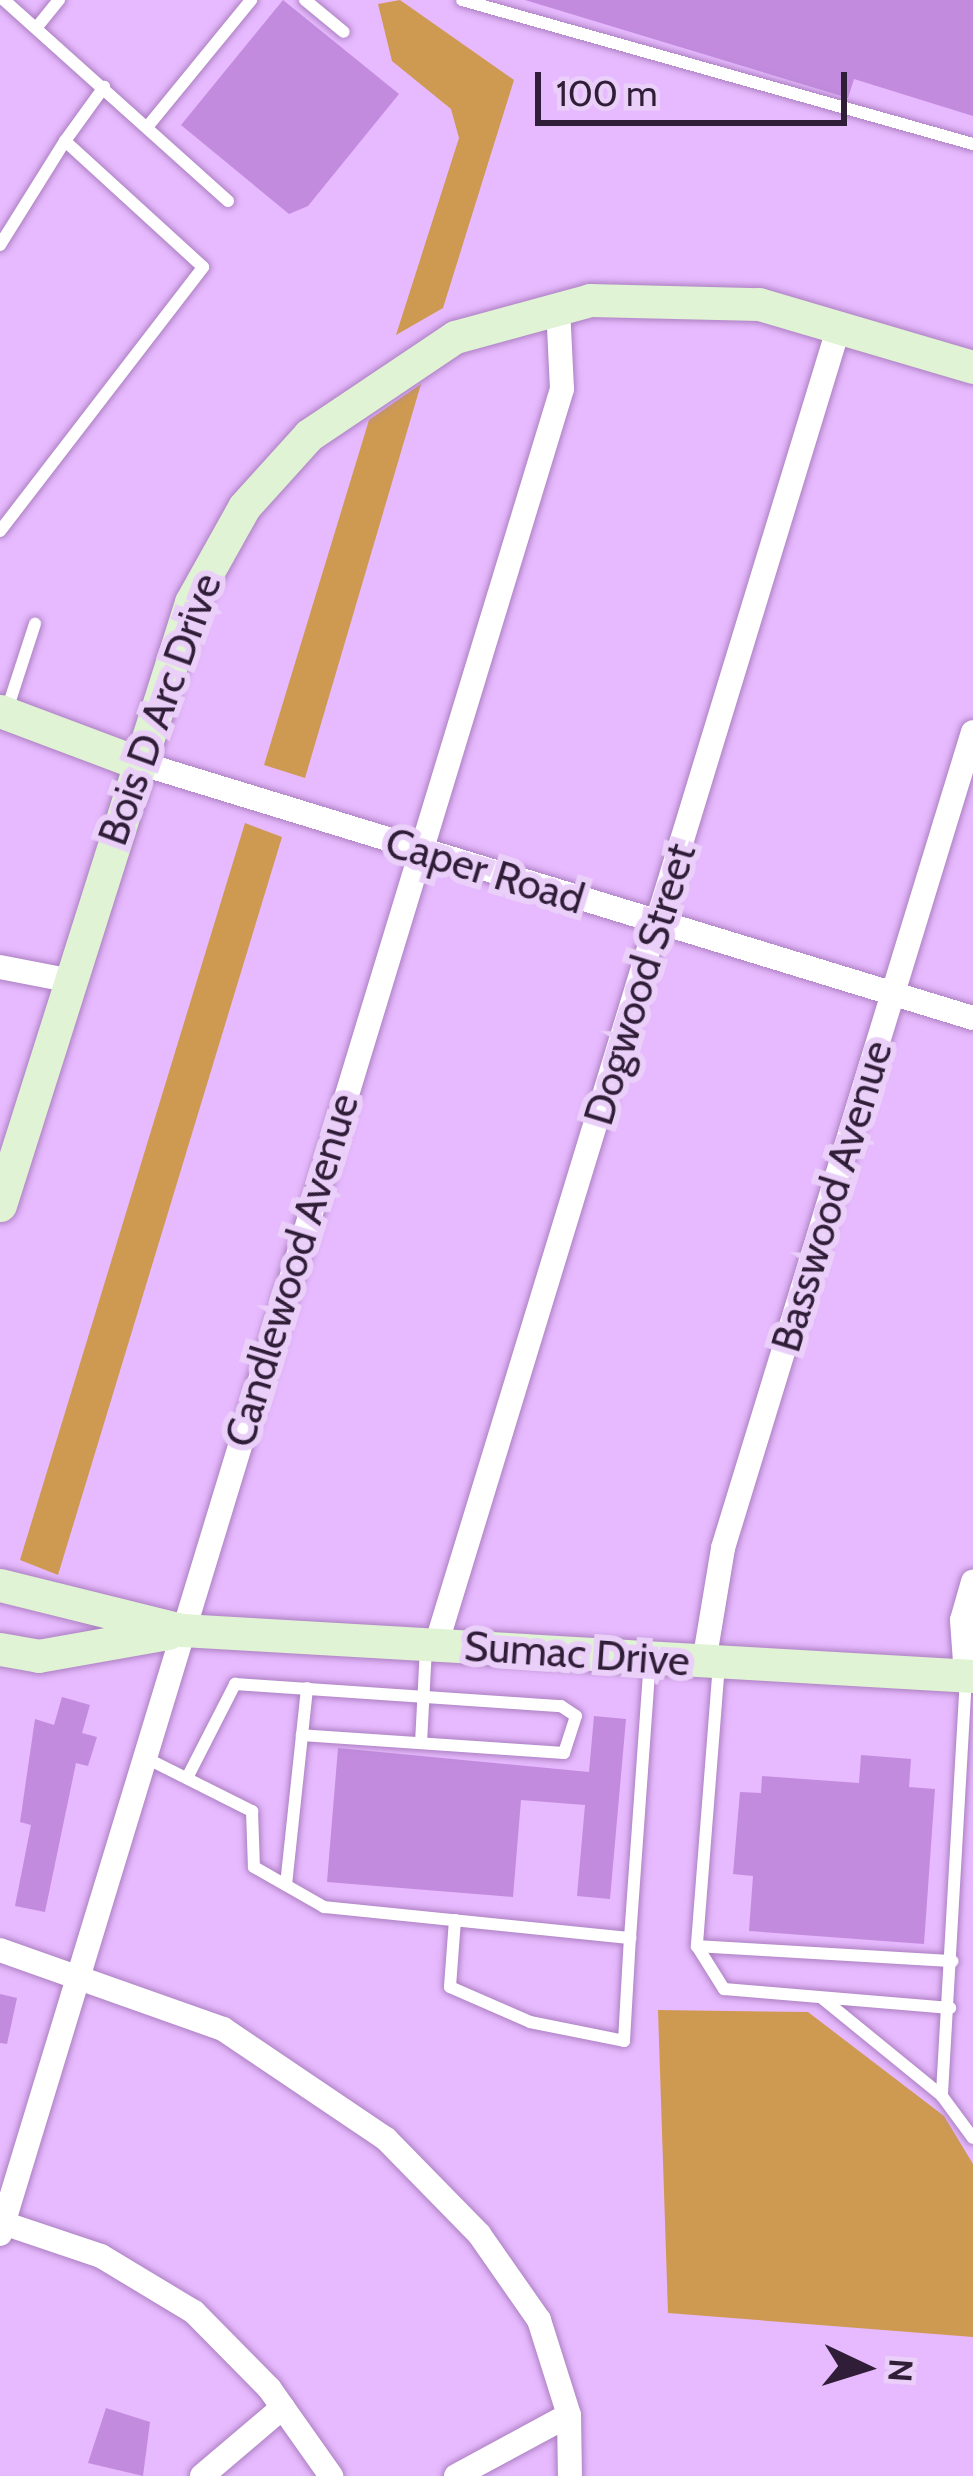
<!DOCTYPE html>
<html>
<head>
<meta charset="utf-8">
<style>
	body { margin:0 }
	#map { position:relative; width:973px; height:2476px; overflow:hidden; background:#e7b9fe; font-family:Cabin,sans-serif }
	div>[style] { position:absolute }
	.green>* { inset:0; background:#ce9a51 }
	.building>* { inset:0; background:#c28bde }
	.roads { filter:drop-shadow(0 0 3px #ab80c1) drop-shadow(0 0 3px #ab80c1) }
	.lane>* { height:12px; margin:-6px; padding:0 6px; transform-origin:6px; border-radius:6px; background:#fff }
	.street>* { height:24px; margin:-12px; padding:0 12px; transform-origin:12px; border-radius:12px; background:#fff }
	.secondary>* { height:33px; margin:-16.5px; padding:0 16.5px; transform-origin:16.5px; border-radius:16.5px; background:#e0f3d4 }
	span { translate:-50% -50%; white-space:nowrap; text-align:center; line-height:1.15; -webkit-text-stroke:12px #eacff9; paint-order:stroke }
	.street-label { font-size:42px; color:#301e38 }
	.north { position:absolute; left:805px; top:2308px; width:120px; height:120px; -webkit-text-stroke:9px #eacff9; paint-order:stroke; rotate:94deg; font-size:33px; font-weight:700; line-height:48px; text-align:center; color:#301e38 }
	.north::after { content:''; display:block; margin:auto; width:42px; height:54px; background:#301e38; clip-path:polygon(50% 0,100% 100%,50% 72%,0 100%) }
	.scale { position:absolute; left:535px; top:72px; width:312px; height:54px; box-sizing:border-box; border:6px solid #301e38; border-top:0; padding-left:15px; font-size:36px; line-height:42px; white-space:nowrap; color:#301e38; -webkit-text-stroke:9px #eacff9; paint-order:stroke }
</style>
</head>
<body>
<div id="map">
	<div class="green">
		<div style="clip-path:polygon(400px 0,514px 80px,443px 308px,396px 335px,459px 138px,451px 109px,392px 61px,378px 4px)"></div>
		<div style="clip-path:polygon(421px 384px,305px 778px,264px 765px,369px 420px)"></div>
		<div style="clip-path:polygon(245px 823px,282px 837px,58px 1575px,20px 1560px)"></div>
		<div style="clip-path:polygon(658px 2010px,808px 2012px,944px 2116px,973px 2164px,973px 2337px,668px 2313px)"></div>
	</div>
	<div class="building">
		<div style="clip-path:polygon(283px 0,399px 94px,308px 206px,289px 214px,181px 125px)"></div>
		<div style="clip-path:polygon(525px 0,973px 0,973px 116px,854px 79px,848px 98px)"></div>
		<div style="clip-path:polygon(62px 1697px,90px 1705px,82px 1733px,97px 1737px,88px 1766px,76px 1763px,45px 1912px,15px 1906px,31px 1825px,20px 1822px,35px 1719px,54px 1725px)"></div>
		<div style="clip-path:polygon(594px 1716px,626px 1719px,610px 1899px,577px 1896px,585px 1805px,521px 1800px,513px 1897px,327px 1882px,338px 1748px,589px 1772px)"></div>
		<div style="clip-path:polygon(861px 1755px,911px 1759px,909px 1787px,935px 1789px,924px 1944px,749px 1931px,753px 1876px,733px 1874px,740px 1792px,761px 1793px,762px 1776px,859px 1783px)"></div>
		<div style="clip-path:polygon(0 1994px,17px 1998px,7px 2044px,0 2043px)"></div>
		<div style="clip-path:polygon(106px 2408px,150px 2422px,143px 2476px,88px 2463px)"></div>
	</div>
	<div class="roads">
		<div class="lane">
			<div style="left:4px;top:0;width:301px;rotate:41.9deg"></div>
			<div style="left:305px;top:0;width:50px;rotate:39.4deg"></div>
			<div style="left:462px;top:0;width:531px;rotate:15.74deg"></div>
			<div style="left:37px;top:27px;width:35px;rotate:-51deg"></div>
			<div style="left:148px;top:126px;width:163px;rotate:-50.7deg"></div>
			<div style="left:0;top:245px;width:123px;rotate:-58deg"></div>
			<div style="left:0;top:531px;width:333px;rotate:-52.4deg"></div>
			<div style="left:203px;top:267px;width:187px;rotate:-137.6deg"></div>
			<div style="left:65px;top:141px;width:67px;rotate:-54.2deg"></div>
			<div style="left:6px;top:713px;width:94px;rotate:-72deg"></div>
			<div style="left:719px;top:1664px;width:283px;rotate:94.5deg"></div>
			<div style="left:697px;top:1946px;width:256px;rotate:3.4deg"></div>
			<div style="left:966px;top:1677px;width:420px;rotate:93.3deg"></div>
			<div style="left:942px;top:2096px;width:52px;rotate:53.6deg"></div>
			<div style="left:421px;top:1743px;width:94px;rotate:-87deg"></div>
			<div style="left:146px;top:1758px;width:119px;rotate:26.6deg"></div>
			<div style="left:252px;top:1811px;width:56px;rotate:88deg"></div>
			<div style="left:254px;top:1867px;width:81px;rotate:29.7deg"></div>
			<div style="left:324px;top:1907px;width:308px;rotate:5.8deg"></div>
			<div style="left:630px;top:1938px;width:280px;rotate:-85.9deg"></div>
			<div style="left:187px;top:1778px;width:106px;rotate:-62.9deg"></div>
			<div style="left:235px;top:1684px;width:327px;rotate:3.9deg"></div>
			<div style="left:561px;top:1706px;width:18px;rotate:34deg"></div>
			<div style="left:576px;top:1716px;width:39px;rotate:108deg"></div>
			<div style="left:564px;top:1753px;width:263px;rotate:-176.1deg"></div>
			<div style="left:286px;top:1885px;width:198px;rotate:-83.9deg"></div>
			<div style="left:455px;top:1920px;width:67px;rotate:94.3deg"></div>
			<div style="left:450px;top:1987px;width:87px;rotate:23.6deg"></div>
			<div style="left:530px;top:2022px;width:96px;rotate:11.4deg"></div>
			<div style="left:624px;top:2041px;width:103px;rotate:-86.7deg"></div>
			<div style="left:697px;top:1946px;width:51px;rotate:57.9deg"></div>
			<div style="left:724px;top:1989px;width:227px;rotate:4.8deg"></div>
			<div style="left:822px;top:1998px;width:155px;rotate:39.2deg"></div>
		</div>
		<div class="street">
			<div style="left:136px;top:762px;width:875px;rotate:17.01deg"></div>
			<div style="left:0;top:967px;width:68px;rotate:11deg"></div>
			<div style="left:437px;top:1642px;width:1376px;rotate:-73.01deg"></div>
			<div style="left:704px;top:1662px;width:116px;rotate:-80.5deg"></div>
			<div style="left:723px;top:1548px;width:853px;rotate:-72.97deg"></div>
			<div style="left:966px;top:1676px;width:56px;rotate:-94.1deg"></div>
			<div style="left:962px;top:1620px;width:40px;rotate:-74deg"></div>
			<div style="left:0;top:1950px;width:237px;rotate:19.5deg"></div>
			<div style="left:223px;top:2029px;width:197px;rotate:34deg"></div>
			<div style="left:386px;top:2139px;width:133px;rotate:45.6deg"></div>
			<div style="left:479px;top:2234px;width:105px;rotate:55.1deg"></div>
			<div style="left:539px;top:2320px;width:100px;rotate:72.5deg"></div>
			<div style="left:569px;top:2415px;width:61px;rotate:89.1deg"></div>
			<div style="left:3px;top:2223px;width:103px;rotate:18.6deg"></div>
			<div style="left:101px;top:2256px;width:109px;rotate:31.1deg"></div>
			<div style="left:194px;top:2312px;width:107px;rotate:45.4deg"></div>
			<div style="left:269px;top:2388px;width:108px;rotate:54.8deg"></div>
			<div style="left:0;top:2234px;width:1929px;rotate:-73.06deg"></div>
			<div style="left:562px;top:389px;width:83px;rotate:-92.8deg"></div>
			<div style="left:202px;top:2476px;width:106px;rotate:-40.4deg"></div>
			<div style="left:456px;top:2476px;width:128px;rotate:-28.4deg"></div>
		</div>
		<div class="secondary">
			<div style="left:0;top:711px;width:145px;rotate:20.6deg"></div>
			<div style="left:0;top:1205px;width:633px;rotate:-72.42deg"></div>
			<div style="left:191px;top:602px;width:109px;rotate:-60.8deg"></div>
			<div style="left:244px;top:507px;width:97px;rotate:-47.9deg"></div>
			<div style="left:309px;top:435px;width:176px;rotate:-33.9deg"></div>
			<div style="left:455px;top:337px;width:140px;rotate:-15.3deg"></div>
			<div style="left:590px;top:300px;width:169px;rotate:1.4deg"></div>
			<div style="left:759px;top:304px;width:223px;rotate:16.4deg"></div>
			<div style="left:0;top:1585px;width:187px;rotate:13.9deg"></div>
			<div style="left:182px;top:1630px;width:792px;rotate:3.33deg"></div>
			<div style="left:0;top:1649px;width:39px;rotate:10deg"></div>
			<div style="left:38px;top:1656px;width:132px;rotate:-10deg"></div>
		</div>
	</div>
	<div class="street-label">
		<span style="left:159px;top:709px;rotate:-70deg">Bois D Arc Drive</span>
		<span style="left:485px;top:870px;rotate:17deg">Caper Road</span>
		<span style="left:639px;top:984px;rotate:-73deg">Dogwood Street</span>
		<span style="left:831px;top:1196px;rotate:-73deg">Basswood Avenue</span>
		<span style="left:291px;top:1270px;rotate:-73deg">Candlewood Avenue</span>
		<span style="left:577px;top:1653px;rotate:4deg">Sumac Drive</span>
	</div>
	<div class="north">N</div>
	<div class="scale">100 m</div>
</div>
</body>
</html>
